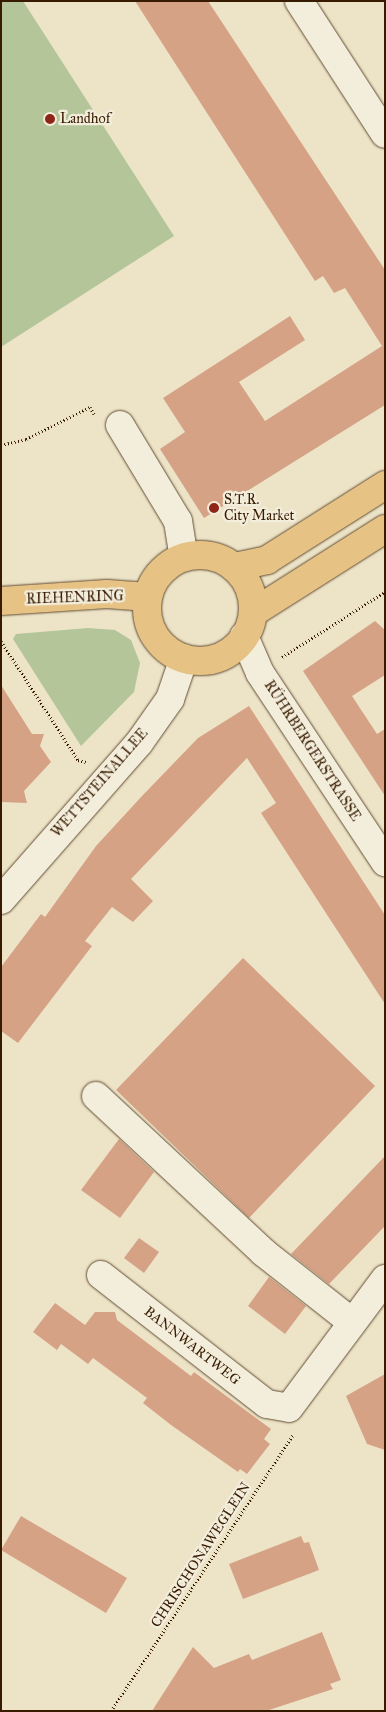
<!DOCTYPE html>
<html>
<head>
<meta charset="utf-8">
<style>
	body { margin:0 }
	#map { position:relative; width:386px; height:1712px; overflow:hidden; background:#ede4c8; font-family:"IM FELL Great Primer",serif }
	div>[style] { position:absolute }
	.green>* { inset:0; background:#b4c599 }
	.building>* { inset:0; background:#d6a286 }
	.path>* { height:3px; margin-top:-1.5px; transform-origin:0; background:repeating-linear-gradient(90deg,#371b01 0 1px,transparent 0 3.5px) }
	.roads { filter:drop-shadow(0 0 1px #644d33) drop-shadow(0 0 1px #644d33) }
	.minor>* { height:28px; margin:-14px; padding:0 14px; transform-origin:14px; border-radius:14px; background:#f3eddb }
	.major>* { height:28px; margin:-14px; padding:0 14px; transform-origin:14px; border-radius:14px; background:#e6c284 }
	.major>.ring { margin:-14px; padding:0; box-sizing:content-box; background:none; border:28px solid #e6c284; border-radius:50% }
	.dots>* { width:14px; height:14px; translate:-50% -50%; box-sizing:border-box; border:2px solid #f3eddb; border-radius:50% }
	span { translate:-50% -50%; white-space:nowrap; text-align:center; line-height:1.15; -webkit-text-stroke:4.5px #f3eddb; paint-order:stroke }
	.poi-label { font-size:14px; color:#371b01 }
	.left { translate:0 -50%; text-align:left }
	.street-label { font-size:14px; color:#371b01 }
	.frame { position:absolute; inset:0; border:2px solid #371b01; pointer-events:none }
</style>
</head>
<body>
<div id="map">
	<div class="green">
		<div style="clip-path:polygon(1px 1px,23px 1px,174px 236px,1px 347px)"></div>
		<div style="clip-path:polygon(88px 628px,115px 630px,131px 640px,140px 663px,134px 692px,81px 746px,13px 639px,16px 634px)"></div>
	</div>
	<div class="building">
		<div style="clip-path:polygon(135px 1px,208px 1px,385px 270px,385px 405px,204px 518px,160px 449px,185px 432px,163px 398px,290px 316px,305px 340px,239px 382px,265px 421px,382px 346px,345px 288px,334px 293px,323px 276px,315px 281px)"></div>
		<div style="clip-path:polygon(375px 621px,385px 630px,385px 675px,352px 696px,377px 734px,385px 729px,385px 796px,303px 671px)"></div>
		<div style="clip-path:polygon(1px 685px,32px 734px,44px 734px,40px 746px,51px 762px,24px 791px,27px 803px,1px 802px)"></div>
		<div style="clip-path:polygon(249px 706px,385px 915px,385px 1004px,261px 813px,276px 803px,247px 758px,131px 879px,153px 901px,133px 922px,112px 907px,85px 941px,92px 946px,18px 1043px,1px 1031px,1px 967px,41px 914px,45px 917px,96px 846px,142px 796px,198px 738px)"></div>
		<div style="clip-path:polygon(243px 958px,375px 1086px,249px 1218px,116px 1090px)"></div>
		<div style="clip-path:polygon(119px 1139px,154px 1172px,120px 1218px,81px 1190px)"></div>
		<div style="clip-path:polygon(385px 1156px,385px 1226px,329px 1284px,291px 1254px)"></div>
		<div style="clip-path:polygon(139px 1238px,159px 1252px,144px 1273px,124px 1258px)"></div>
		<div style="clip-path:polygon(269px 1277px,306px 1306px,285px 1334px,248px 1306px)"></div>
		<div style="clip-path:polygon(55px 1303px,85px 1325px,95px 1312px,115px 1312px,117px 1320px,191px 1376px,194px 1372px,271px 1429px,264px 1439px,270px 1444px,247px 1474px,240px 1469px,238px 1472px,171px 1425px,143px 1403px,147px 1398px,93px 1358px,88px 1364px,61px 1344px,57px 1350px,33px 1332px)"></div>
		<div style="clip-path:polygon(385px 1374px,385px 1450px,367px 1444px,346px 1396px)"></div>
		<div style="clip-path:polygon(21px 1516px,127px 1578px,106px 1613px,1px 1550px)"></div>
		<div style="clip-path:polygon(301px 1536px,304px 1543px,309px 1542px,319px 1570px,243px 1599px,229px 1564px)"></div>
		<div style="clip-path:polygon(322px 1632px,341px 1680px,330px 1684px,333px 1689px,266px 1711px,152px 1711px,193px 1647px,214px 1668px,249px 1654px,252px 1660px)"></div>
	</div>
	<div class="path">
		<div style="left:1px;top:445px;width:26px;rotate:-13deg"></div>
		<div style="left:26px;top:439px;width:72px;rotate:-26.6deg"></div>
		<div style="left:90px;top:407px;width:8px;rotate:60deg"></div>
		<div style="left:1px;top:641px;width:142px;rotate:57.1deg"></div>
		<div style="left:78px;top:760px;width:8px;rotate:14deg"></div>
		<div style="left:282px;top:657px;width:122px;rotate:-32.3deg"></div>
		<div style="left:111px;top:1711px;width:331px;rotate:-56.6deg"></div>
	</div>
	<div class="roads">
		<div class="minor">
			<div style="left:299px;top:1px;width:158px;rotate:57.1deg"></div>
			<div style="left:120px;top:425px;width:112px;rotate:58.9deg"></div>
			<div style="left:178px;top:521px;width:36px;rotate:81deg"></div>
			<div style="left:244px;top:636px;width:40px;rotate:66.6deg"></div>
			<div style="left:260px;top:673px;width:227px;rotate:56.5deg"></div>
			<div style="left:1px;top:900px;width:209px;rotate:-48.7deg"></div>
			<div style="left:139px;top:743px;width:54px;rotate:-54.8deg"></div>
			<div style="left:170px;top:699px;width:43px;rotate:-71.1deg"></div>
			<div style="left:96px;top:1096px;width:229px;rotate:43deg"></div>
			<div style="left:263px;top:1252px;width:113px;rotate:38.2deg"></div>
			<div style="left:101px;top:1275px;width:210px;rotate:37.9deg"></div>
			<div style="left:267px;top:1404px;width:22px;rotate:10deg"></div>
			<div style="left:289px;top:1408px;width:161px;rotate:-53.3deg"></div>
		</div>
		<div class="major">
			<div class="ring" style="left:147px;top:555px;width:78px;height:78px"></div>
			<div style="left:235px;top:567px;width:33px;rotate:-12deg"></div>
			<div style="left:267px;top:560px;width:140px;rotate:-32.4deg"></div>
			<div style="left:1px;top:601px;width:106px;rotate:-3.8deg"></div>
			<div style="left:107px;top:594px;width:41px;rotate:4.2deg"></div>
			<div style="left:254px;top:612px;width:155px;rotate:-32.4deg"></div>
		</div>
	</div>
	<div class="dots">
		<div style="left:50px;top:119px;background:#8f2418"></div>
		<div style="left:214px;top:508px;background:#8f2418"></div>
	</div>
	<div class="poi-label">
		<span class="left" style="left:60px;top:119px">Landhof</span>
		<span class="left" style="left:224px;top:508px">S.T.R.<br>City Market</span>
	</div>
	<div class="street-label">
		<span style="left:75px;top:598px;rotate:-2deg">RIEHENRING</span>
		<span style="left:312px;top:751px;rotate:57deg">RÜHRBERGERSTRASSE</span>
		<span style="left:100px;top:783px;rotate:-49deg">WETTSTEINALLEE</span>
		<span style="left:192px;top:1346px;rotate:38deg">BANNWARTWEG</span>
		<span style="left:201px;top:1555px;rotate:-57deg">CHRISCHONAWEGLEIN</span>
	</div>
	<div class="frame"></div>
</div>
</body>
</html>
